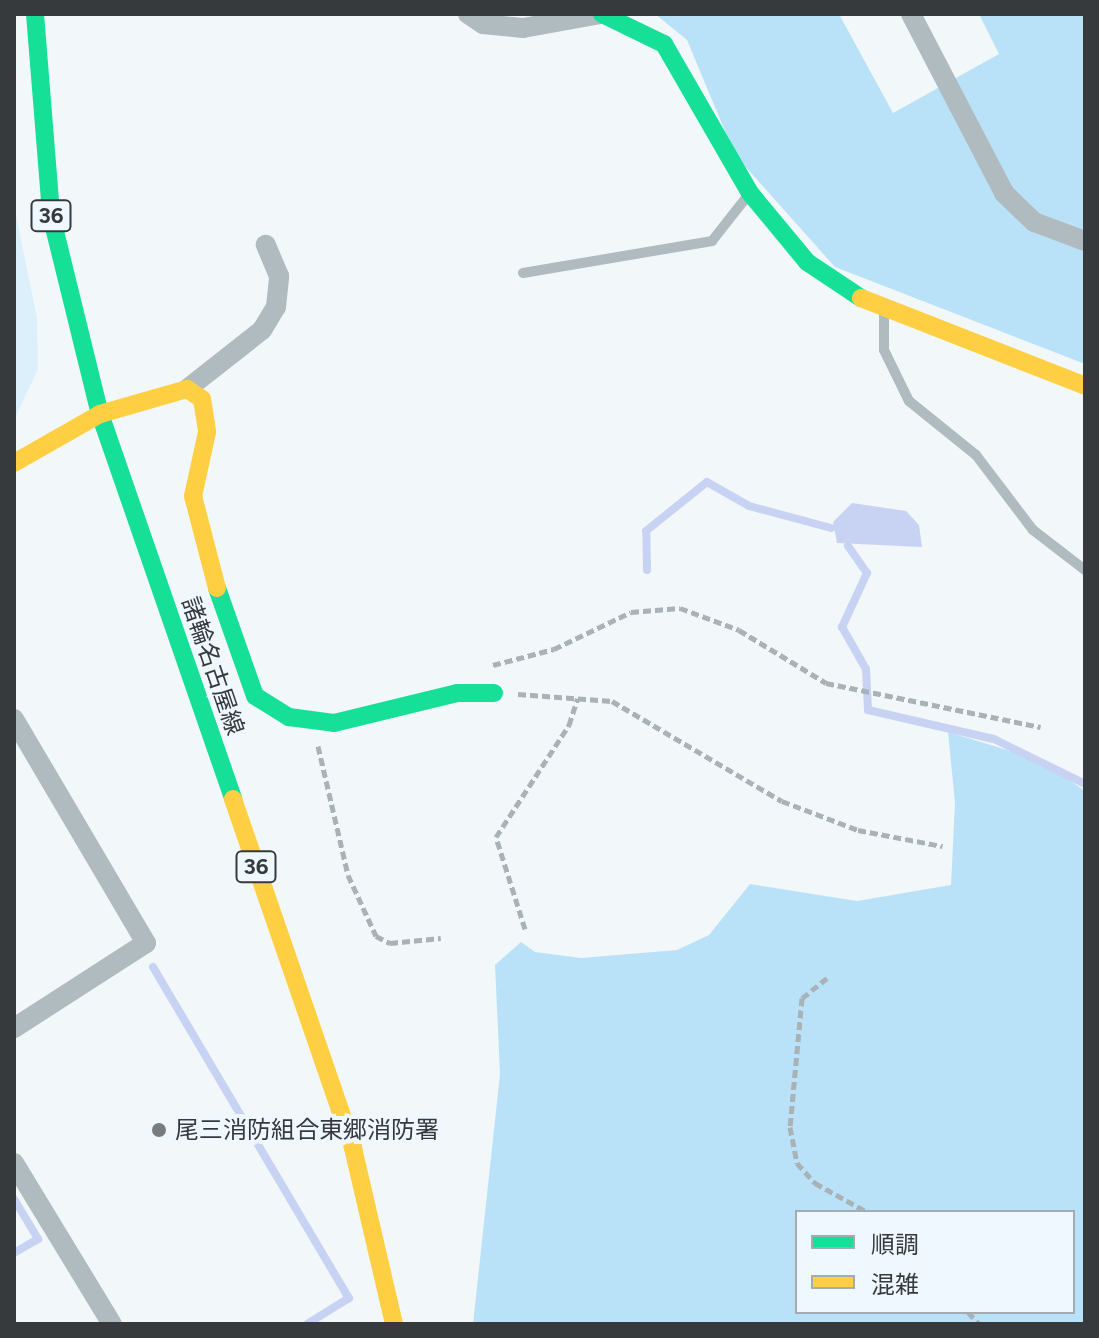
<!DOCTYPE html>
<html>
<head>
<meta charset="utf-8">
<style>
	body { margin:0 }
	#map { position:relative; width:1099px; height:1338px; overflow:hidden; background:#f2f7fa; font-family:Figtree,"Noto Sans JP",sans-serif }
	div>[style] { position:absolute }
	.green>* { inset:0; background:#dcf0fc }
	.forest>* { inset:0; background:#b9e2f9 }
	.water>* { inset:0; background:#c8d3f4 }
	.stream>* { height:8px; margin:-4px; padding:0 4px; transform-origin:4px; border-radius:4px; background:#c8d3f4 }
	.path>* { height:5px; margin-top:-2.5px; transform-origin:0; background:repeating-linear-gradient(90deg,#a9b2b6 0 8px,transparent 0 12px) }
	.lane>* { height:10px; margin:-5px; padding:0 5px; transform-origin:5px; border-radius:5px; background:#afbbbe }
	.street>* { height:20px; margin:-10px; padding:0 10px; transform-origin:10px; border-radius:10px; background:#afbbbe }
	.fast>* { height:18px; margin:-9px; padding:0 9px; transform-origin:9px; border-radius:9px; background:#16e098 }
	.slow>* { height:18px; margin:-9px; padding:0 9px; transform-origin:9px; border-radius:9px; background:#ffcf43 }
	.dots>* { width:22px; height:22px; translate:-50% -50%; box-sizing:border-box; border:4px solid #eff8fe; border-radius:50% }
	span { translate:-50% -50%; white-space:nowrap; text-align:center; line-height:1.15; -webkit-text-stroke:8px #eff8fe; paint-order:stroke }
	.shield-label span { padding:2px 6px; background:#eff8fe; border:2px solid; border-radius:6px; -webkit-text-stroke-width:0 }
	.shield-label { font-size:22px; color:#373a3d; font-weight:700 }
	.street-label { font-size:24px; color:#373a3d }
	.poi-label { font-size:24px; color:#373a3d }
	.left { translate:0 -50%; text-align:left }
	.frame { position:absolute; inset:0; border:16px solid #373a3d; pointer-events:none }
	.legend { position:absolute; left:795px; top:1210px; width:280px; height:104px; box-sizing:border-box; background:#eff8fe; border:2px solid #a5acb1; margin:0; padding:10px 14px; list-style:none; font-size:24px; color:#373a3d }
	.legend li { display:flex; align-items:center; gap:16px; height:40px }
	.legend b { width:40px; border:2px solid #a5acb1 }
</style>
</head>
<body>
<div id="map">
	<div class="green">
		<div style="clip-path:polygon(14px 205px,37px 318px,38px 369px,14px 420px)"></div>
	</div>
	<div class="forest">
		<div style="clip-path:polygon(655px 14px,839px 14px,893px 113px,999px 54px,979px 14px,1085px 14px,1085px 364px,835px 267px,735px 155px,687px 40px)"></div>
		<div style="clip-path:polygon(evenodd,948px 732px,1040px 760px,1085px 791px,1085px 1324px,473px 1324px,500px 1074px,495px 965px,521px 942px,535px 952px,581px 958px,677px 950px,709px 935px,750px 884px,857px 901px,951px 885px,955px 803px,948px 732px,797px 1212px,1073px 1212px,1073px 1312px,797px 1312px,797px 1212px)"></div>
	</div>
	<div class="water">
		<div style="clip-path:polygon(852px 503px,906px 511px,919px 525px,922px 547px,837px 543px,833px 522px)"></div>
	</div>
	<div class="stream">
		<div style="left:848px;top:546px;width:33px;rotate:55deg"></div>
		<div style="left:867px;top:573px;width:60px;rotate:114.8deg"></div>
		<div style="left:842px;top:627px;width:48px;rotate:60.3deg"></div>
		<div style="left:866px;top:669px;width:41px;rotate:87.2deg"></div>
		<div style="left:868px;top:710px;width:129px;rotate:13deg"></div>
		<div style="left:994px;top:739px;width:102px;rotate:26.3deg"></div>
		<div style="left:647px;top:570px;width:39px;rotate:-91deg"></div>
		<div style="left:646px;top:531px;width:78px;rotate:-38.8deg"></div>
		<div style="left:707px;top:482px;width:48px;rotate:29.7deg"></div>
		<div style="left:749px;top:506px;width:85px;rotate:15deg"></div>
		<div style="left:153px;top:967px;width:385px;rotate:59.4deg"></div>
		<div style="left:349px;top:1298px;width:49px;rotate:148.2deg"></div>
		<div style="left:14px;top:1199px;width:47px;rotate:59deg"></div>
		<div style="left:38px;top:1239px;width:28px;rotate:150deg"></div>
	</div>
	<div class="path">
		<div style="left:493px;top:665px;width:63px;rotate:-14.7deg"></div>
		<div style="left:554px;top:649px;width:85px;rotate:-25.7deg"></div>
		<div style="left:631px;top:612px;width:49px;rotate:-4.7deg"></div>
		<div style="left:680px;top:608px;width:63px;rotate:20.4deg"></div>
		<div style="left:739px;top:630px;width:102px;rotate:31.3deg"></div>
		<div style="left:826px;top:683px;width:219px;rotate:11.6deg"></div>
		<div style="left:518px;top:694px;width:94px;rotate:4.3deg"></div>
		<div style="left:612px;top:701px;width:197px;rotate:30.5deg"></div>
		<div style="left:782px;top:801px;width:81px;rotate:20.9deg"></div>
		<div style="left:858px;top:830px;width:86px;rotate:10.8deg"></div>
		<div style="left:318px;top:746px;width:132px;rotate:76.9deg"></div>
		<div style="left:348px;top:875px;width:67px;rotate:65.3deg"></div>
		<div style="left:376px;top:936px;width:16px;rotate:27deg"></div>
		<div style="left:390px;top:943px;width:51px;rotate:-5.6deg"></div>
		<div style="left:525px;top:929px;width:96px;rotate:-107.5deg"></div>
		<div style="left:496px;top:837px;width:134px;rotate:-56.9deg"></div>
		<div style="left:569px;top:725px;width:28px;rotate:-72deg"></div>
		<div style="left:827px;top:978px;width:32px;rotate:141deg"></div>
		<div style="left:802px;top:998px;width:130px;rotate:95.3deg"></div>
		<div style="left:790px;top:1127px;width:37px;rotate:79deg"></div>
		<div style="left:797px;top:1163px;width:27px;rotate:48deg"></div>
		<div style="left:815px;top:1183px;width:60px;rotate:29.1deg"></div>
		<div style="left:968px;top:1312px;width:16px;rotate:47deg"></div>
	</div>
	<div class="lane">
		<div style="left:523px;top:273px;width:192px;rotate:-9.6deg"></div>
		<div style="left:712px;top:241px;width:60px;rotate:-51.8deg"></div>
		<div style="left:884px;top:313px;width:37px;rotate:90deg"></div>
		<div style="left:884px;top:350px;width:57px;rotate:63.9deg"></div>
		<div style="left:909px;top:401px;width:86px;rotate:38.9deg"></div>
		<div style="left:976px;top:455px;width:94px;rotate:52.8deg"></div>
		<div style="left:1033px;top:530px;width:66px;rotate:37.6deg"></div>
	</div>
	<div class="street">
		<div style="left:468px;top:14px;width:18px;rotate:34deg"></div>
		<div style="left:483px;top:24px;width:40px;rotate:5.7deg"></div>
		<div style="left:523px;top:28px;width:79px;rotate:-10.2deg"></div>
		<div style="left:911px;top:14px;width:202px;rotate:62.5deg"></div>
		<div style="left:1004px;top:193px;width:42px;rotate:44deg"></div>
		<div style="left:1034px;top:222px;width:54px;rotate:20.4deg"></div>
		<div style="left:187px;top:389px;width:95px;rotate:-38.2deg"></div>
		<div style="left:262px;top:330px;width:27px;rotate:-59deg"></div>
		<div style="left:276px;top:307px;width:31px;rotate:-84deg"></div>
		<div style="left:279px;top:276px;width:34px;rotate:-113deg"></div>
		<div style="left:14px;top:719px;width:260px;rotate:59.5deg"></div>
		<div style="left:146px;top:943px;width:157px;rotate:147.2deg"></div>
		<div style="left:14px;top:1163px;width:188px;rotate:58.7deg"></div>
	</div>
	<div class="fast">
		<div style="left:35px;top:14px;width:202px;rotate:85.4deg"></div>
		<div style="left:51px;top:215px;width:205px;rotate:76.2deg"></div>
		<div style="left:100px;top:414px;width:407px;rotate:70.9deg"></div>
		<div style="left:602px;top:14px;width:69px;rotate:25.8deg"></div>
		<div style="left:664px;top:44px;width:172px;rotate:60deg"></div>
		<div style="left:750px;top:193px;width:89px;rotate:50.4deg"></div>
		<div style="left:807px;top:262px;width:65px;rotate:33.7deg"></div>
		<div style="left:217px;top:588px;width:114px;rotate:70.6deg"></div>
		<div style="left:255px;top:696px;width:40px;rotate:32deg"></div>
		<div style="left:289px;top:717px;width:45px;rotate:7.6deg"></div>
		<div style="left:334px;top:723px;width:127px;rotate:-13.7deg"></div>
		<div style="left:457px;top:693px;width:37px"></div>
	</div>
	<div class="slow">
		<div style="left:861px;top:298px;width:241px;rotate:21.4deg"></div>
		<div style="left:14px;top:463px;width:99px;rotate:-29.7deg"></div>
		<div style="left:100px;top:414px;width:91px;rotate:-16deg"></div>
		<div style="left:187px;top:389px;width:18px;rotate:34deg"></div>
		<div style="left:202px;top:399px;width:33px;rotate:81deg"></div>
		<div style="left:207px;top:432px;width:66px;rotate:102.3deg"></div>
		<div style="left:193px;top:496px;width:95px;rotate:75.4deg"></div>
		<div style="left:233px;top:799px;width:369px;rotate:71deg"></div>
		<div style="left:353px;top:1148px;width:181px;rotate:76.9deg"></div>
	</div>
	<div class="dots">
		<div style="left:159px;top:1130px;background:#787c7f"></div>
	</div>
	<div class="shield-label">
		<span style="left:51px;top:216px">36</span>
		<span style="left:256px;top:867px">36</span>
	</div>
	<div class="street-label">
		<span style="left:213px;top:666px;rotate:71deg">諸輪名古屋線</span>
	</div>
	<div class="poi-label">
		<span class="left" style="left:175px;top:1130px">尾三消防組合東郷消防署</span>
	</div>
	<div class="frame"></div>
	<ul class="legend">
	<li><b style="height:10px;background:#16e098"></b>順調</li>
	<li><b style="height:10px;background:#ffcf43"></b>混雑</li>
	</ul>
</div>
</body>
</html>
